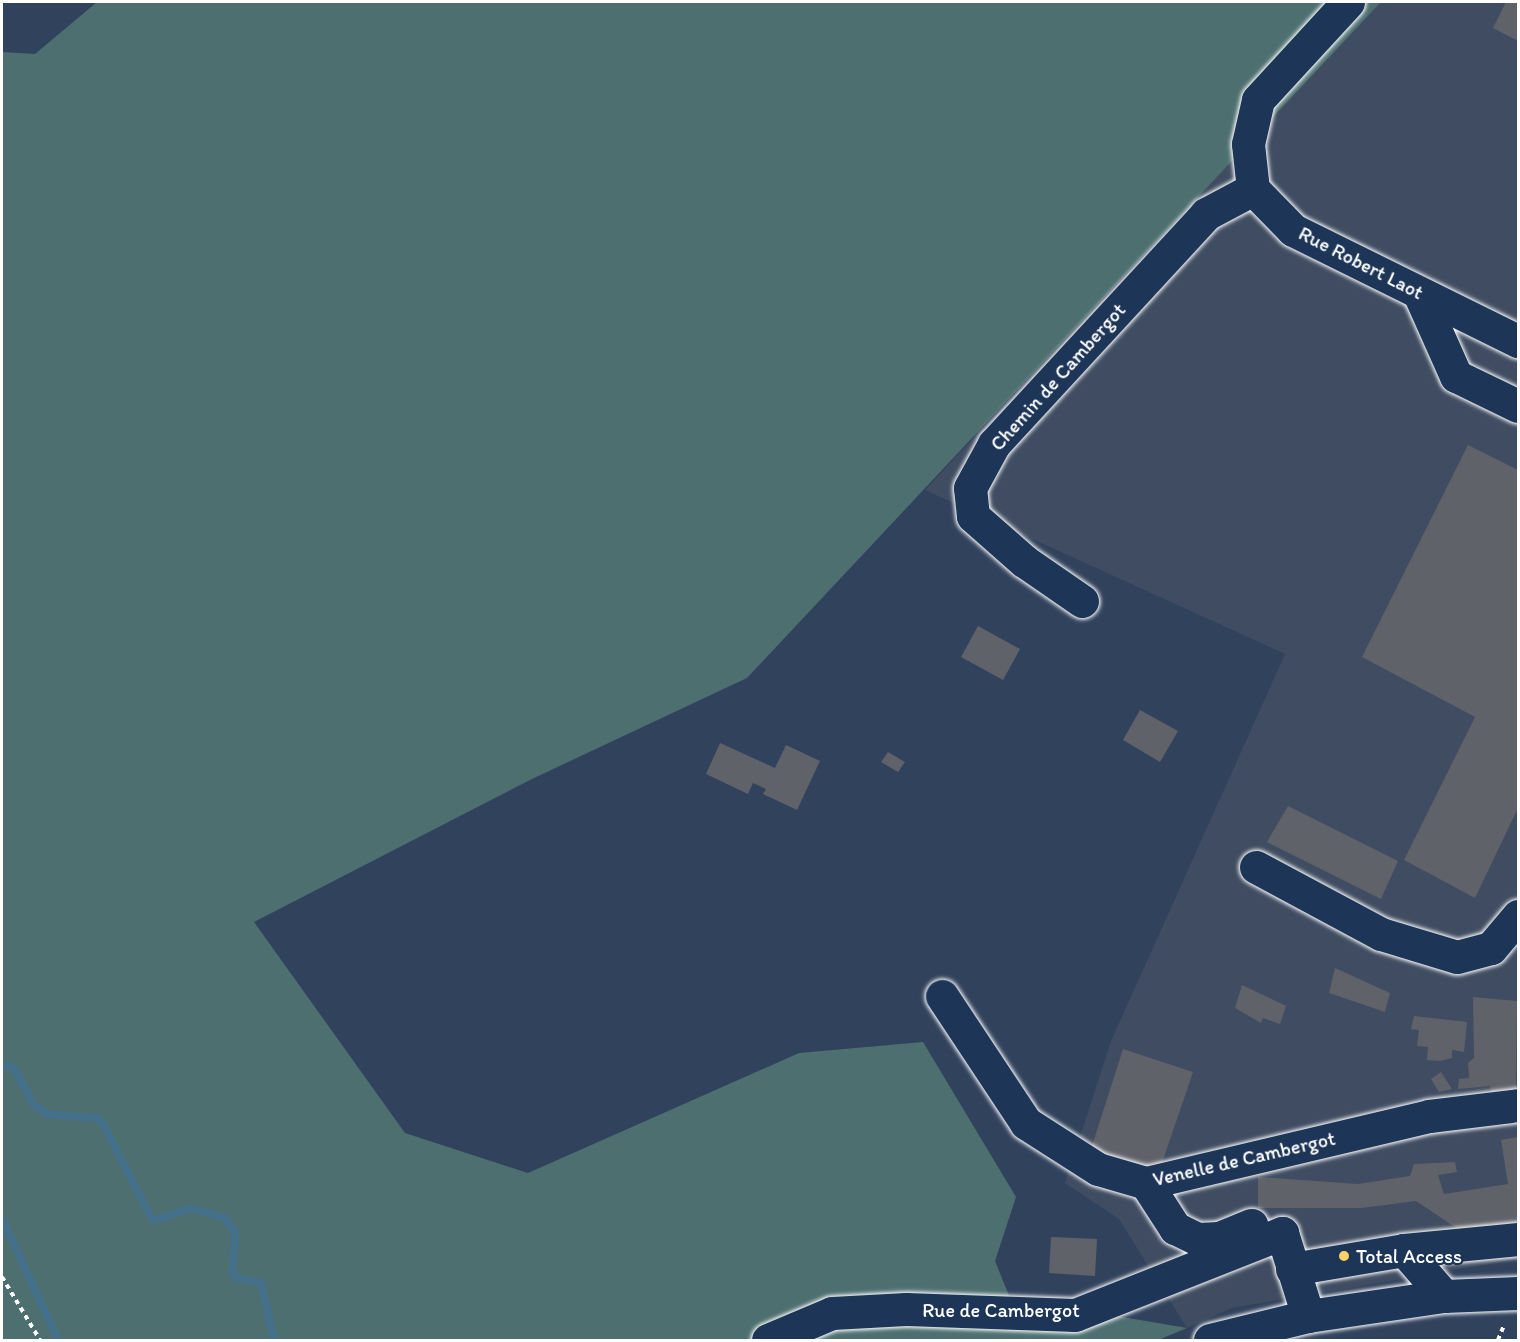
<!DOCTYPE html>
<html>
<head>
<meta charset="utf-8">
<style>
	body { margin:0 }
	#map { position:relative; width:1520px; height:1342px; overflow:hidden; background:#31425d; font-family:Itim,sans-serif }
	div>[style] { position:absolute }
	.built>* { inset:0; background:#3f4c61 }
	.green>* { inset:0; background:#4d6f70 }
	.stream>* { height:8px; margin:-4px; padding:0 4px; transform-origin:4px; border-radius:4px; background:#45708a }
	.building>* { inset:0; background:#60626a }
	.path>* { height:4px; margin-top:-2px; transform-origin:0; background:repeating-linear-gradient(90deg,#fff 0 4.5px,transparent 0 9px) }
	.roads { filter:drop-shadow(0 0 2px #fff) drop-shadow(0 0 2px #fff) }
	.minor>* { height:33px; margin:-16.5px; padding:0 16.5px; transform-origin:16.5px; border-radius:16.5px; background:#1d3557 }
	.major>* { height:33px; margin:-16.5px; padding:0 16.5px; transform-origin:16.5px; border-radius:16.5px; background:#1d3557 }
	.dots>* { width:16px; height:16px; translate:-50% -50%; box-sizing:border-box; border:3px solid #1d3557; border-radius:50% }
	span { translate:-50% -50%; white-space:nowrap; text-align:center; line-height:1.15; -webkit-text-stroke:4.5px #1d3557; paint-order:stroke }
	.street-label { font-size:20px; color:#fff }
	.poi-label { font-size:20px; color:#fff }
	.left { translate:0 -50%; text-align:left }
	.frame { position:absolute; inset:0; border:3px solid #fff; pointer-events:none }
</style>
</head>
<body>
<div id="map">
	<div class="built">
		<div style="clip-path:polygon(1379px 2px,1518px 2px,1518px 1259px,1232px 1308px,1187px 1328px,1119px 1219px,1065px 1183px,1111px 1041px,1285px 654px,925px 490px)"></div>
	</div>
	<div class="green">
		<div style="clip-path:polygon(97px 2px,1381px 2px,747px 678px,534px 778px,254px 922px,405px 1133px,528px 1173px,799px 1053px,923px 1042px,1016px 1197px,995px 1261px,1010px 1298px,1187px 1328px,1158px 1340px,2px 1340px,2px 52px,35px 54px)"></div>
	</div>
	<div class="stream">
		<div style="left:2px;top:1064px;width:13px;rotate:18deg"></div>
		<div style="left:14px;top:1068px;width:42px;rotate:61.6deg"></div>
		<div style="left:34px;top:1105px;width:16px;rotate:35deg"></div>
		<div style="left:47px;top:1114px;width:50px;rotate:4.6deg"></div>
		<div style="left:97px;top:1118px;width:10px;rotate:45deg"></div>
		<div style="left:104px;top:1125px;width:108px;rotate:63deg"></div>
		<div style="left:153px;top:1221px;width:39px;rotate:-19deg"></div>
		<div style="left:190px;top:1208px;width:36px;rotate:16deg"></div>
		<div style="left:225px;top:1218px;width:17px;rotate:54deg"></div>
		<div style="left:235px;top:1232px;width:39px;rotate:94deg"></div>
		<div style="left:232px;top:1271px;width:8px;rotate:60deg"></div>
		<div style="left:236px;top:1278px;width:25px;rotate:11deg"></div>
		<div style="left:261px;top:1283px;width:58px;rotate:77.2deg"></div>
		<div style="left:2px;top:1218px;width:134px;rotate:65.3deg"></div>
	</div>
	<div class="building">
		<div style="clip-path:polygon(1506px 2px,1518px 2px,1518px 41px,1493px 28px)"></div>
		<div style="clip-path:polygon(1468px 445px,1518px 470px,1518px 808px,1475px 898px,1404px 860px,1475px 717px,1362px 657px)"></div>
		<div style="clip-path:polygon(978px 626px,1020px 649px,1003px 680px,961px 657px)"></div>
		<div style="clip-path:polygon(1140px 710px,1178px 731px,1160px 762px,1123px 740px)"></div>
		<div style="clip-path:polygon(720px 743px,775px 768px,786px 745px,820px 761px,797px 810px,763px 794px,766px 789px,753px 783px,748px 794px,706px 774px)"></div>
		<div style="clip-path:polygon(888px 752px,905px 762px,898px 772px,881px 762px)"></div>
		<div style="clip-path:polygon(1288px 806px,1398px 861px,1381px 899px,1267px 842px)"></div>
		<div style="clip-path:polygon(1335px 968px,1390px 993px,1385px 1012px,1329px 993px)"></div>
		<div style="clip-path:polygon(1242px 985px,1286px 1006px,1280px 1024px,1263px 1018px,1261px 1023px,1235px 1008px)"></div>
		<div style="clip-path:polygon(1473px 997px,1517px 1001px,1516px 1097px,1492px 1099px,1490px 1086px,1458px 1089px,1459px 1079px,1469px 1078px,1468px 1063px,1474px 1058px)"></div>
		<div style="clip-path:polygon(1414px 1016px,1467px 1022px,1464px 1052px,1452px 1050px,1452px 1058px,1440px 1061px,1427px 1060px,1428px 1047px,1417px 1046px,1419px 1030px,1411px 1029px)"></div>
		<div style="clip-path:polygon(1123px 1049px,1193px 1072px,1159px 1172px,1091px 1149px)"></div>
		<div style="clip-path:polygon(1441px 1072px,1452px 1089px,1439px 1092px,1431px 1079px)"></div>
		<div style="clip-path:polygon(1518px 1137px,1518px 1222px,1461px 1231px,1416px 1201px,1361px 1208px,1258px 1208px,1258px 1177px,1358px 1184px,1410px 1176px,1414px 1164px,1455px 1162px,1457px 1172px,1438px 1175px,1444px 1194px,1508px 1184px,1501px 1140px)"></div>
		<div style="clip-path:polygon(1051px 1237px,1097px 1239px,1095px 1276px,1049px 1273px)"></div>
	</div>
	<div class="path">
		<div style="left:2px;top:1277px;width:74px;rotate:58.9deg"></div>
		<div style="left:1498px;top:1340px;width:16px;rotate:-68deg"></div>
	</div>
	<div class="roads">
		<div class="minor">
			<div style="left:1348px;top:2px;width:133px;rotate:132.6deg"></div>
			<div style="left:1258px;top:100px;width:45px;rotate:102.8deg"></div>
			<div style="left:1248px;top:144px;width:45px;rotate:83.7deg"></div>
			<div style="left:1253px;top:189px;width:57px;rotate:45.7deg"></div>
			<div style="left:1293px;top:230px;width:251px;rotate:26.3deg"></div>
			<div style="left:1419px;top:293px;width:91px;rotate:66deg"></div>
			<div style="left:1456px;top:376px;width:69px;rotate:25.8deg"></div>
			<div style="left:1082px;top:601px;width:70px;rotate:-145.4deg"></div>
			<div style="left:1024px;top:561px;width:68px;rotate:-138.6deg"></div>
			<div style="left:973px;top:516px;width:28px;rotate:-96deg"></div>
			<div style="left:970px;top:488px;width:50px;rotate:-61.4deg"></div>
			<div style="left:994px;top:444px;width:313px;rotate:-47.3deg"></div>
			<div style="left:1206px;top:214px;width:53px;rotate:-28deg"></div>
			<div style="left:1256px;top:867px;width:142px;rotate:28.2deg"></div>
			<div style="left:1381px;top:934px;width:79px;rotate:16.8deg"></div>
			<div style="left:1457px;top:957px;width:35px;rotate:-15deg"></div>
			<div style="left:1491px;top:948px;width:42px;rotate:-49.8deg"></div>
			<div style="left:942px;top:996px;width:152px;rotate:56.5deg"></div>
			<div style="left:1026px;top:1123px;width:85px;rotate:32.6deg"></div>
			<div style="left:1098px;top:1169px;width:50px;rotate:16.3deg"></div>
			<div style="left:1146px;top:1183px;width:291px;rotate:-13.3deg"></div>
			<div style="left:1429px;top:1116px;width:90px;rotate:-7deg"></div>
			<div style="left:1146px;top:1183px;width:54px;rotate:57.2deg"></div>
			<div style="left:1175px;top:1228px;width:25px;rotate:26deg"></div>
			<div style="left:1198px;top:1239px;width:21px;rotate:-3deg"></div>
			<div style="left:1219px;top:1238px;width:35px;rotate:-22deg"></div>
			<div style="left:1404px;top:1250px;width:115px;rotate:-5.5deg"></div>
			<div style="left:1292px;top:1269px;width:114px;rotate:-9.6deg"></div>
			<div style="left:1404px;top:1250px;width:61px;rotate:49deg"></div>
			<div style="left:768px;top:1340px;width:69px;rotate:-22.9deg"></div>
			<div style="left:832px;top:1313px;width:74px;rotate:-3.1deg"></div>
			<div style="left:906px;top:1309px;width:169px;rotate:2deg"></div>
			<div style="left:1075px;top:1315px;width:223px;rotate:-21.6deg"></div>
			<div style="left:1282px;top:1233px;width:87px;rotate:72.6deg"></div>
		</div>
		<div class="major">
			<div style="left:1210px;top:1340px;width:101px;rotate:-13.8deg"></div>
			<div style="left:1308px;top:1316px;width:137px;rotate:-8.4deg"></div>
			<div style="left:1444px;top:1296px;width:74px;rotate:-2.3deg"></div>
		</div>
	</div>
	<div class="dots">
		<div style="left:1344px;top:1256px;background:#ffd166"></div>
	</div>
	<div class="street-label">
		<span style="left:1361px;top:263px;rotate:27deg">Rue Robert Laot</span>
		<span style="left:1058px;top:377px;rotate:-48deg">Chemin de Cambergot</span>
		<span style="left:1244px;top:1159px;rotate:-13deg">Venelle de Cambergot</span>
		<span style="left:1001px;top:1310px">Rue de Cambergot</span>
	</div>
	<div class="poi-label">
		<span class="left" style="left:1356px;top:1256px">Total Access</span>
	</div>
	<div class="frame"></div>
</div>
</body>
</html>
